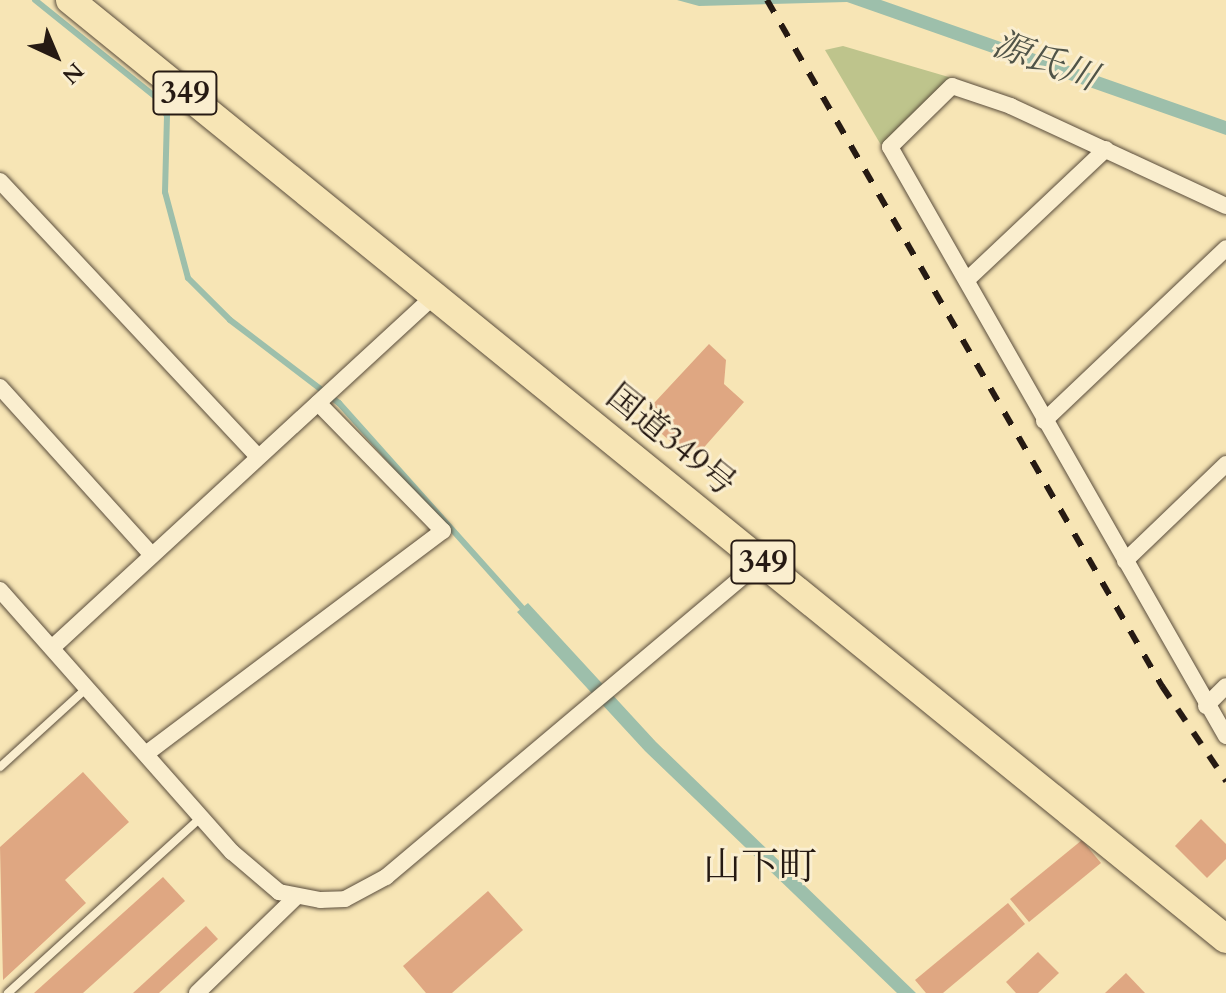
<!DOCTYPE html>
<html>
<head>
<meta charset="utf-8">
<style>
	body { margin:0 }
	#map { position:relative; width:1226px; height:993px; overflow:hidden; background:#f7e5b5; font-family:Cardo,"Noto Serif JP",serif }
	div>[style] { position:absolute }
	.green>* { inset:0; background:#bec48c }
	.water>* { inset:0; background:#9dbfab }
	.stream>* { height:6px; margin:-3px; padding:0 3px; transform-origin:3px; border-radius:3px; background:#9dbfab }
	.building>* { inset:0; background:#dfa782 }
	.roads { filter:drop-shadow(0 0 2px #5a4d3c) drop-shadow(0 0 2px #5a4d3c) }
	.service>* { height:8px; margin:-4px; padding:0 4px; transform-origin:4px; border-radius:4px; background:#faeecf }
	.minor>* { height:16px; margin:-8px; padding:0 8px; transform-origin:8px; border-radius:8px; background:#faeecf }
	.trunk>* { height:28px; margin:-14px; padding:0 14px; transform-origin:14px; border-radius:14px; background:#f7e5b5 }
	.rail>* { height:6px; margin-top:-3px; transform-origin:0; background:repeating-linear-gradient(90deg,#261a13 0 14px,transparent 0 28px) }
	span { translate:-50% -50%; white-space:nowrap; text-align:center; line-height:1.15; -webkit-text-stroke:6px #faeecf; paint-order:stroke }
	.shield-label span { padding:2px 6px; background:#faeecf; border:2px solid; border-radius:6px; -webkit-text-stroke-width:0 }
	.shield-label { font-size:32px; color:#261a13; font-weight:700 }
	.street-label { font-size:34px; color:#261a13 }
	.water-label { font-size:36px; color:#505448; font-style:italic }
	.quarter-label { font-size:38px; color:#261a13 }
	.north { position:absolute; left:16px; top:16px; width:80px; height:80px; -webkit-text-stroke:6px #faeecf; paint-order:stroke; rotate:136deg; font-size:22px; font-weight:700; line-height:32px; text-align:center; color:#261a13 }
	.north::after { content:''; display:block; margin:auto; width:28px; height:36px; background:#261a13; clip-path:polygon(50% 0,100% 100%,50% 72%,0 100%) }
</style>
</head>
<body>
<div id="map">
	<div class="green">
		<div style="clip-path:polygon(843px 46px,952px 78px,881px 145px,825px 50px)"></div>
	</div>
	<div class="water">
		<div style="clip-path:polygon(677px 0,881px 0,1226px 121px,1226px 135px,847px 2px,699px 6px)"></div>
		<div style="clip-path:polygon(528px 603px,656px 742px,916px 993px,897px 993px,645px 751px,517px 612px)"></div>
	</div>
	<div class="stream">
		<div style="left:35px;top:0;width:158px;rotate:38.8deg"></div>
		<div style="left:158px;top:99px;width:19px;rotate:62deg"></div>
		<div style="left:167px;top:116px;width:76px;rotate:91.5deg"></div>
		<div style="left:165px;top:192px;width:89px;rotate:75deg"></div>
		<div style="left:188px;top:278px;width:59px;rotate:45deg"></div>
		<div style="left:230px;top:320px;width:137px;rotate:37.3deg"></div>
		<div style="left:339px;top:403px;width:282px;rotate:48.2deg"></div>
	</div>
	<div class="building">
		<div style="clip-path:polygon(709px 344px,726px 360px,724px 384px,744px 402px,692px 461px,642px 416px)"></div>
		<div style="clip-path:polygon(83px 772px,129px 822px,65px 880px,86px 903px,3px 980px,0 847px)"></div>
		<div style="clip-path:polygon(1201px 819px,1226px 844px,1226px 859px,1207px 878px,1175px 846px)"></div>
		<div style="clip-path:polygon(1082px 840px,1101px 863px,1029px 922px,1010px 899px)"></div>
		<div style="clip-path:polygon(163px 877px,185px 901px,83px 993px,34px 993px)"></div>
		<div style="clip-path:polygon(488px 891px,523px 930px,452px 993px,426px 993px,403px 966px)"></div>
		<div style="clip-path:polygon(1008px 903px,1025px 924px,943px 993px,926px 993px,915px 980px)"></div>
		<div style="clip-path:polygon(206px 926px,218px 939px,159px 993px,133px 993px)"></div>
		<div style="clip-path:polygon(1038px 952px,1059px 973px,1038px 993px,1016px 993px,1006px 982px)"></div>
		<div style="clip-path:polygon(1126px 973px,1145px 993px,1105px 993px)"></div>
	</div>
	<div class="roads">
		<div class="service">
			<div style="left:0;top:767px;width:119px;rotate:-42.3deg"></div>
			<div style="left:8px;top:993px;width:260px;rotate:-42.3deg"></div>
		</div>
		<div class="minor">
			<div style="left:0;top:181px;width:375px;rotate:46.9deg"></div>
			<div style="left:1226px;top:206px;width:237px;rotate:-155.1deg"></div>
			<div style="left:1011px;top:106px;width:62px;rotate:-161.3deg"></div>
			<div style="left:952px;top:86px;width:87px;rotate:135.5deg"></div>
			<div style="left:890px;top:147px;width:678px;rotate:60.3deg"></div>
			<div style="left:969px;top:278px;width:188px;rotate:-43.3deg"></div>
			<div style="left:0;top:387px;width:225px;rotate:47.9deg"></div>
			<div style="left:1044px;top:421px;width:251px;rotate:-43.5deg"></div>
			<div style="left:1125px;top:561px;width:140px;rotate:-43.8deg"></div>
			<div style="left:0;top:590px;width:350px;rotate:48.5deg"></div>
			<div style="left:232px;top:852px;width:62px;rotate:40.4deg"></div>
			<div style="left:279px;top:892px;width:42px;rotate:11deg"></div>
			<div style="left:320px;top:900px;width:25px;rotate:-2deg"></div>
			<div style="left:345px;top:899px;width:47px;rotate:-28.2deg"></div>
			<div style="left:386px;top:877px;width:492px;rotate:-40.1deg"></div>
			<div style="left:54px;top:646px;width:518px;rotate:-42.65deg"></div>
			<div style="left:1206px;top:706px;width:28px;rotate:-45deg"></div>
			<div style="left:147px;top:753px;width:370px;rotate:-36.9deg"></div>
			<div style="left:443px;top:531px;width:179px;rotate:-134.3deg"></div>
			<div style="left:197px;top:993px;width:139px;rotate:-44.1deg"></div>
		</div>
		<div class="trunk">
			<div style="left:70px;top:0;width:1489px;rotate:39.09deg"></div>
		</div>
	</div>
	<div class="rail">
		<div style="left:767px;top:0;width:792px;rotate:60.07deg"></div>
		<div style="left:1162px;top:686px;width:115px;rotate:56deg"></div>
	</div>
	<div class="shield-label">
		<span style="left:185px;top:93px">349</span>
		<span style="left:763px;top:562px">349</span>
	</div>
	<div class="street-label">
		<span style="left:671px;top:440px;rotate:39deg">国道349号</span>
	</div>
	<div class="water-label">
		<span style="left:1045px;top:61px;rotate:20deg">源氏川</span>
	</div>
	<div class="quarter-label">
		<span style="left:760px;top:868px">山下町</span>
	</div>
	<div class="north">N</div>
</div>
</body>
</html>
